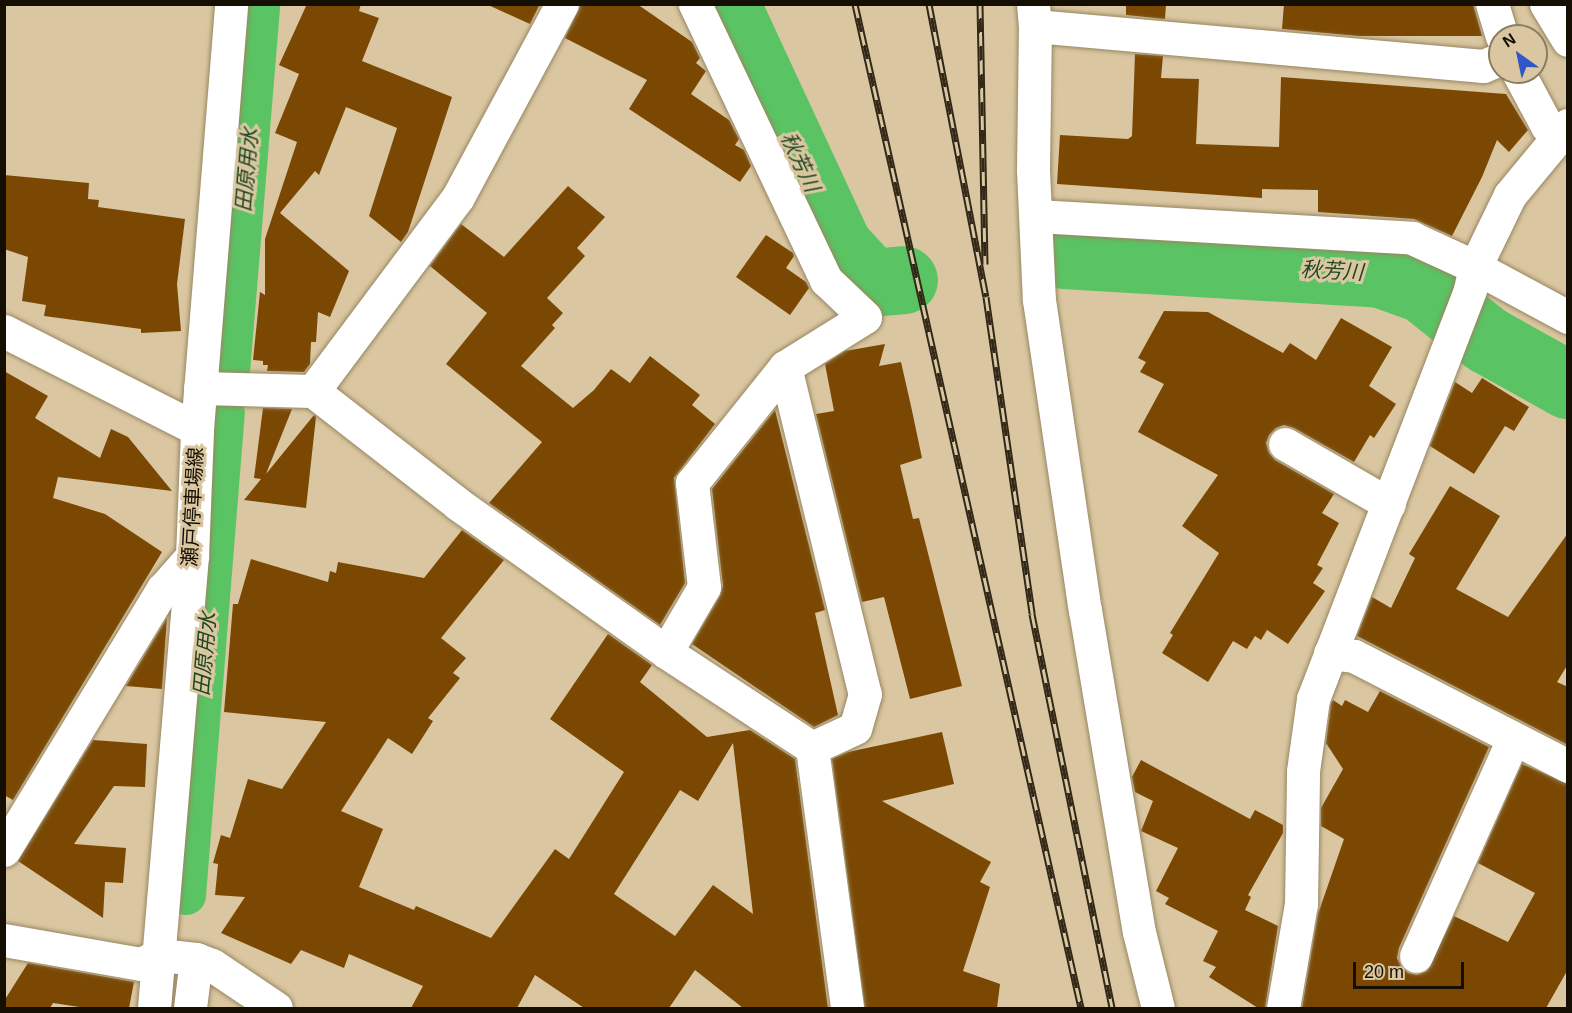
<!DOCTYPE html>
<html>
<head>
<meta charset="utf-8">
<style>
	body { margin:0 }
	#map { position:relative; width:1572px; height:1013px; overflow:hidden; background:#dac7a1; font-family:Arial,"Noto Sans JP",sans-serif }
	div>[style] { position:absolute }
	.canal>* { height:39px; margin:-19.5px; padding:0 19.5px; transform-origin:19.5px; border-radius:19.5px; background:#5ac363 }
	.river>* { height:68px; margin:-34px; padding:0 34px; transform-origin:34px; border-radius:34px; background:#5ac363 }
	.building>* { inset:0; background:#7a4803 }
	.roads { filter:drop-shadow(0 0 2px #988662) drop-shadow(0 0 2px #988662) }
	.minor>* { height:33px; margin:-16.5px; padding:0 16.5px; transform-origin:16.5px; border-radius:16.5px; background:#fff }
	.tertiary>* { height:33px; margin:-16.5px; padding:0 16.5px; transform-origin:16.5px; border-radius:16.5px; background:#fff }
	.secondary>* { height:33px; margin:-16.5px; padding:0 16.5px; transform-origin:16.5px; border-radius:16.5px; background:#fff }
	.rail>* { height:7px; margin-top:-3.5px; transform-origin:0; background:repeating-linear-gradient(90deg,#dac7a1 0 14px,#312818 0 28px); box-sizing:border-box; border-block:2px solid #312818 }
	span { translate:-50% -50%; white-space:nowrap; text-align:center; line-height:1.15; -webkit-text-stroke:6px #dac7a1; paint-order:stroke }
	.street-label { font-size:20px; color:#150e02 }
	.water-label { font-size:21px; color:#1d4621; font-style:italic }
	.frame { position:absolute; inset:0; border:6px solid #150e02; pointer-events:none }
	.north { position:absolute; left:1488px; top:24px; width:60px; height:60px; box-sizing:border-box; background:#dac7a1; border:2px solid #8b7d61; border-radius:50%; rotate:327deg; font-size:16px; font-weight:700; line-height:24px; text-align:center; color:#150e02 }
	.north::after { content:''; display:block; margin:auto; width:21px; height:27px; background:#2f57c7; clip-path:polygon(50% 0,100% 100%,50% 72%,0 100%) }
	.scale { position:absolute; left:1353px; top:962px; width:111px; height:27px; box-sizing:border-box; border:3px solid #150e02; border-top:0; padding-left:8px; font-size:18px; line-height:21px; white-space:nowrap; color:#150e02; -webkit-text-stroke:4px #dac7a1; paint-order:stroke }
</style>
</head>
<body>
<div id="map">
	<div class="canal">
		<div style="left:230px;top:372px;width:369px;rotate:-85.3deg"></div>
		<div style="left:186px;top:895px;width:484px;rotate:-85.4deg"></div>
	</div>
	<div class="river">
		<div style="left:726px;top:4px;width:268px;rotate:65.1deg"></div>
		<div style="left:839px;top:247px;width:49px;rotate:47.5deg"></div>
		<div style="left:872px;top:283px;width:32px;rotate:-5deg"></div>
		<div style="left:1064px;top:255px;width:318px;rotate:3.4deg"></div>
		<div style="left:1381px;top:274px;width:45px;rotate:19.7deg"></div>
		<div style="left:1423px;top:289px;width:82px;rotate:38.6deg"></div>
		<div style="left:1487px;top:340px;width:93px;rotate:29.1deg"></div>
	</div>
	<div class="building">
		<div style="clip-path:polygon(307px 4px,361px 4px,359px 11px,379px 18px,362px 61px,452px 97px,408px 232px,401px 242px,369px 216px,397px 128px,346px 107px,319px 175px,315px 171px,280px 213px,349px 271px,330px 317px,318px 312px,316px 342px,311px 342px,310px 364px,304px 372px,267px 371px,268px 365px,263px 365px,263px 361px,253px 360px,260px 292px,265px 295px,265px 239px,297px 142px,275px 133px,299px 74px,279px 65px)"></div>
		<div style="clip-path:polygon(486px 4px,540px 4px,530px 24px)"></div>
		<div style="clip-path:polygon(581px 4px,637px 4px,692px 42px,700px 58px,696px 63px,706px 71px,691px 94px,729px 120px,739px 139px,735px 145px,744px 150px,751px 166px,740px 182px,629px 109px,647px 80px,565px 38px)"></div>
		<div style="clip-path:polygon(1126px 4px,1166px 4px,1165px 19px,1126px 15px)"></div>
		<div style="clip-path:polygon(1284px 4px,1473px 4px,1482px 36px,1358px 36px,1282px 29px)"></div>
		<div style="clip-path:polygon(1135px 54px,1163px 56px,1161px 78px,1199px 79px,1196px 144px,1279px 147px,1281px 77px,1506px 94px,1528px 130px,1509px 152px,1497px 140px,1482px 177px,1452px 236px,1414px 219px,1318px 212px,1318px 190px,1262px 189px,1262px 198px,1057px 184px,1060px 135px,1128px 139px,1132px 136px)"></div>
		<div style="clip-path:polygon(4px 175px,89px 183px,88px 199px,99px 200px,98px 207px,185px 219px,177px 284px,181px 331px,141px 333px,141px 329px,44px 316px,46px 305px,22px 301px,28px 257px,4px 249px)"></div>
		<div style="clip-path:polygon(568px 186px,605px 217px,577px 248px,585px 256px,547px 298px,563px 313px,552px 325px,555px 328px,521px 366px,573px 408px,594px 390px,611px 369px,630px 383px,650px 356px,700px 395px,692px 405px,715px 424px,674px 478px,685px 583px,660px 625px,489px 503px,542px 442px,446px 364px,487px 313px,430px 266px,461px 224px,504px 257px)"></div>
		<div style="clip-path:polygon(766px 235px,793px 253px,794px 256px,786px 268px,806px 282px,809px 288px,790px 315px,736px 277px)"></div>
		<div style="clip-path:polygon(1164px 311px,1208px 312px,1283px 353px,1290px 343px,1316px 360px,1341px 318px,1392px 347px,1369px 386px,1396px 404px,1374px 438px,1370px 435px,1354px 462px,1294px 428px,1284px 425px,1276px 428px,1269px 435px,1266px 443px,1269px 453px,1275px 460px,1334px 494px,1322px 513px,1339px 523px,1317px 565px,1323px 568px,1313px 583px,1325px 591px,1288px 644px,1267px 630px,1261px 640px,1255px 636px,1247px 649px,1233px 641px,1208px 682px,1162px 653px,1173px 635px,1170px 633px,1219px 553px,1182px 526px,1218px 475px,1138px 432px,1164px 384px,1140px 372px,1146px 362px,1138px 358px)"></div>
		<div style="clip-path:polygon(885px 344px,879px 366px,901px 362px,911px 406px,922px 458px,900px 465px,913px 519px,919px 518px,962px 686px,910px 699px,884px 597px,862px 602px,816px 414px,834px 411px,825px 364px,845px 351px)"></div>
		<div style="clip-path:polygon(4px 371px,48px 396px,35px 418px,100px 458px,111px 429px,128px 437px,172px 491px,58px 477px,53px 498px,105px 514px,162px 552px,13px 800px,4px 795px)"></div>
		<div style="clip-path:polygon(1482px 378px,1529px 407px,1514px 431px,1505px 426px,1474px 474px,1430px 446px,1455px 382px,1472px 393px)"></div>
		<div style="clip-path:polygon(263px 408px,292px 409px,266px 474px,314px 415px,316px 417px,306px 508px,244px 500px,261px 479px,254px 478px)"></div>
		<div style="clip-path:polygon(775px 410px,825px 610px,815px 613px,838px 715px,814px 727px,692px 644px,720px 596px,723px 586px,712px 489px)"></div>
		<div style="clip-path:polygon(1450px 486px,1500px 516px,1456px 589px,1508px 617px,1568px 533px,1568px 664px,1557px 682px,1568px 687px,1568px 745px,1357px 636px,1372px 597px,1391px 608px,1415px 558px,1409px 554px)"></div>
		<div style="clip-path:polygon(evenodd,462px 530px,504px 560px,441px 638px,466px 658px,453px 673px,460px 678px,428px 718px,433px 721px,412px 754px,388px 738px,341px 811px,383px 829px,359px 887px,414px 910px,416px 906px,491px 938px,555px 849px,569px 859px,624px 772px,550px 719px,608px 634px,652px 665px,640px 682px,707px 737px,750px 730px,795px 759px,828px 1008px,743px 1008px,695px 970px,669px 1008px,584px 1008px,535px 975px,517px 1008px,411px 1008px,423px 986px,349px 954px,344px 968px,301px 950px,291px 964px,221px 933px,245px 897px,215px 895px,218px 864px,213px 863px,221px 835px,230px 838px,248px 779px,282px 789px,326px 722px,224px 712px,233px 604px,238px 604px,251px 559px,328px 582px,330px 571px,336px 573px,338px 562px,424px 578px,462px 530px,733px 743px,753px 914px,713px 885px,675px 936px,614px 894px,680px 790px,698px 801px,733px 743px)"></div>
		<div style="clip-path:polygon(167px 618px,162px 689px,126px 686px)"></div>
		<div style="clip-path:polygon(1380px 691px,1489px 747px,1399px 948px,1397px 958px,1401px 966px,1408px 973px,1417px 975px,1427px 971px,1454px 916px,1508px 942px,1535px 893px,1478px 863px,1522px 764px,1568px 784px,1567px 971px,1546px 1008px,1302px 1008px,1318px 914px,1344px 839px,1321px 826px,1321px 808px,1343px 769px,1326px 743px,1331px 704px,1333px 700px,1342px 706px,1345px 700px,1368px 712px)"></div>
		<div style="clip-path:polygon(942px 732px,954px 784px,882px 801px,991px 862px,980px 882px,990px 887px,963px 971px,1000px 984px,997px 1008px,865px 1008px,832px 759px,848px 752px)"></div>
		<div style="clip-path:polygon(93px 740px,147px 744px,145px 787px,114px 786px,74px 844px,126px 848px,123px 883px,105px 882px,103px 918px,18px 861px)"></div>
		<div style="clip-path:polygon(1141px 760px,1250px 819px,1255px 810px,1283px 825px,1283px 833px,1248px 895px,1251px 897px,1245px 910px,1278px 926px,1265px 1008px,1258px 1008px,1209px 977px,1216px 967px,1203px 961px,1218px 931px,1165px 904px,1169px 898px,1156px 891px,1178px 848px,1141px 831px,1153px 801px,1135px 792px,1132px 777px)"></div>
		<div style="clip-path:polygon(28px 963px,134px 982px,129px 1008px,86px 1008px,53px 1003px,50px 1008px,4px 1008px,4px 1001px)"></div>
	</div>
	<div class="roads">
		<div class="minor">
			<div style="left:1033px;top:4px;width:22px;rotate:85deg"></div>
			<div style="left:1035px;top:26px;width:144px;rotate:90.8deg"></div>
			<div style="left:1033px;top:170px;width:130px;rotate:87.4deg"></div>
			<div style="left:1039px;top:300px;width:313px;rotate:81.6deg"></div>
			<div style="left:1085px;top:610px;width:326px;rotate:80.5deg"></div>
			<div style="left:1139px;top:932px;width:78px;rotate:76deg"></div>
			<div style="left:1492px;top:4px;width:34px;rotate:73deg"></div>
			<div style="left:1546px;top:4px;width:42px;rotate:58.6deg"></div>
			<div style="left:1035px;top:26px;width:450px;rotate:5.1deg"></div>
			<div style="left:1483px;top:66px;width:18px;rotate:-22deg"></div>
			<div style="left:1518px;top:72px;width:61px;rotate:61.8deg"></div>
			<div style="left:1547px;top:126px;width:14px;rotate:36deg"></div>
			<div style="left:1036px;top:216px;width:377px;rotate:3.3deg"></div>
			<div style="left:1412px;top:238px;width:69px;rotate:24.7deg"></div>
			<div style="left:1475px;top:267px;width:106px;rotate:28.3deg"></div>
			<div style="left:785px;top:367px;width:337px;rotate:76.3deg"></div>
			<div style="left:865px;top:694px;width:35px;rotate:106deg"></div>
			<div style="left:855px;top:728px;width:47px;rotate:155.1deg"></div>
			<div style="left:200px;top:388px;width:113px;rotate:1.5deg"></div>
			<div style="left:313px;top:391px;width:184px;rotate:37.9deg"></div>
			<div style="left:458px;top:504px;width:255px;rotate:35.4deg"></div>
			<div style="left:666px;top:652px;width:175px;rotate:33.3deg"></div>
			<div style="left:812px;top:748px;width:262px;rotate:82.3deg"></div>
			<div style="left:313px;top:391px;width:242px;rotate:-53.2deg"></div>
			<div style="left:458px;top:197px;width:219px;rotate:-61.7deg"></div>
			<div style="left:1285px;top:444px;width:120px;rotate:30deg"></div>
			<div style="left:666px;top:652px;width:75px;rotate:-59.7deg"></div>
			<div style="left:704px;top:587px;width:105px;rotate:-96.6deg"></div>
			<div style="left:692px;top:483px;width:149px;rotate:-51.3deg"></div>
			<div style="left:785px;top:367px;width:94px;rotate:-32deg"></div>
			<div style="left:865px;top:317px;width:54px;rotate:-136.5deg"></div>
			<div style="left:826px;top:280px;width:306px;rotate:-115.4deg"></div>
			<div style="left:1330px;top:653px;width:24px;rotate:7deg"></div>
			<div style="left:1354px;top:656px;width:241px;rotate:27.2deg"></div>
			<div style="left:4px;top:850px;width:306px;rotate:-58.7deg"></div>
			<div style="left:163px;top:589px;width:44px;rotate:-48.7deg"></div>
			<div style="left:4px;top:940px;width:139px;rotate:9.9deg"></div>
			<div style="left:141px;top:964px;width:20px;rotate:-27deg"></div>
			<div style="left:159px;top:955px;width:37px;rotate:6deg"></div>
			<div style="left:196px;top:959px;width:17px;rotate:21deg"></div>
			<div style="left:212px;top:965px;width:77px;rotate:33.9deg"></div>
			<div style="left:1416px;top:956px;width:238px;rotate:-65.9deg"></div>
			<div style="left:190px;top:1008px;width:49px;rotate:-83deg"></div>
			<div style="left:1283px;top:1008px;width:106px;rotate:-80.2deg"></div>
			<div style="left:1301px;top:904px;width:133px;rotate:-89.1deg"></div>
			<div style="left:1303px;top:771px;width:73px;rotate:-82.1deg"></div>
			<div style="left:1313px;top:699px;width:439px;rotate:-69deg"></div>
			<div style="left:1470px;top:289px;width:23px;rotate:-77deg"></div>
			<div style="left:1475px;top:267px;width:80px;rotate:-64.1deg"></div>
			<div style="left:1510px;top:195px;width:91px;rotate:-50.4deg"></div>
		</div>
		<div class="tertiary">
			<div style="left:4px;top:331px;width:216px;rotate:26.9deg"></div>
		</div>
		<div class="secondary">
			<div style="left:154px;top:1008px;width:454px;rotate:-85.2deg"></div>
			<div style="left:192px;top:556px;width:127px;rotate:-87.7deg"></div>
			<div style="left:197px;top:429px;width:426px;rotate:-85.4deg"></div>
		</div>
	</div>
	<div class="rail">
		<div style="left:855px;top:4px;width:1029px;rotate:77.31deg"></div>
		<div style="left:929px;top:4px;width:298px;rotate:79deg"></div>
		<div style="left:986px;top:297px;width:320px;rotate:81.7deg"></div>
		<div style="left:1032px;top:614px;width:402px;rotate:78.5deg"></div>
		<div style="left:980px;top:4px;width:260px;rotate:88.9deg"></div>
	</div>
	<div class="street-label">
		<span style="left:193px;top:507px;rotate:-87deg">瀬戸停車場線</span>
	</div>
	<div class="water-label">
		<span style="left:800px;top:162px;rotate:65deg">秋芳川</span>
		<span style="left:247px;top:170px;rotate:-85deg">田原用水</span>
		<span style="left:1332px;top:271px;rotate:3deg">秋芳川</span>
		<span style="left:205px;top:654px;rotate:-85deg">田原用水</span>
	</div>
	<div class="frame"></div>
	<div class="north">N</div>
	<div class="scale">20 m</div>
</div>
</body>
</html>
